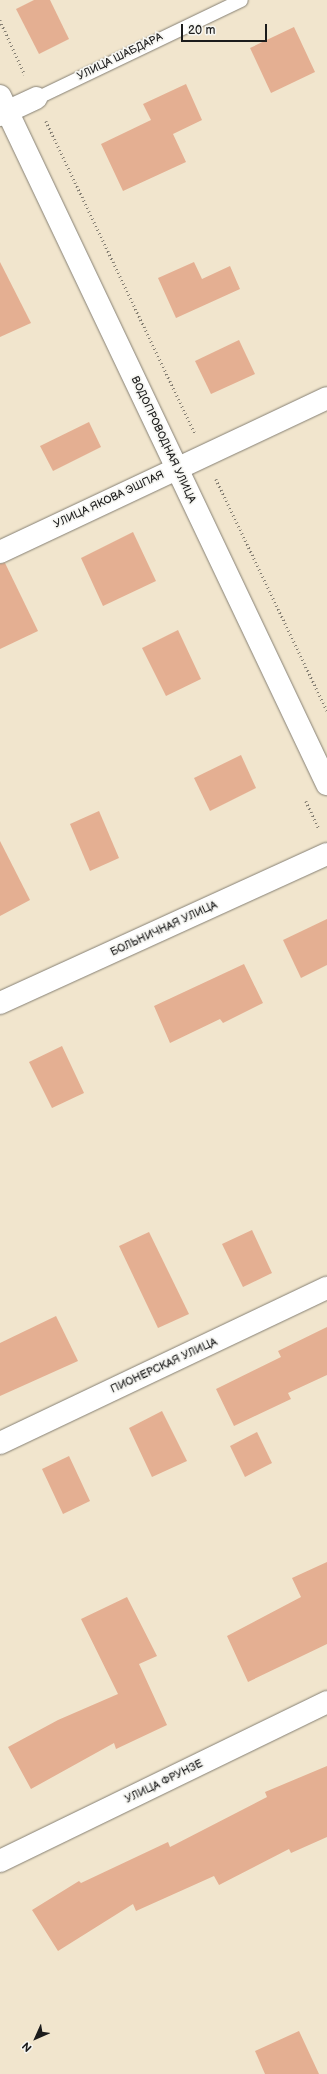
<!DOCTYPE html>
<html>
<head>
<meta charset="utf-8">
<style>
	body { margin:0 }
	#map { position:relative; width:327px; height:2074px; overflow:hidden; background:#f1e5cd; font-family:"Balsamiq Sans",sans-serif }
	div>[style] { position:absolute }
	.building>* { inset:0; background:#e4af92 }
	.path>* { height:2.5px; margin-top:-1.25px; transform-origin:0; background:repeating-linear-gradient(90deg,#868074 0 1px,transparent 0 4px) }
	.roads { filter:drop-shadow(0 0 1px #868074) drop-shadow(0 0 1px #868074) }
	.lane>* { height:13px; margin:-6.5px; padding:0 6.5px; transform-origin:6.5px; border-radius:6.5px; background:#fff }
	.street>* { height:22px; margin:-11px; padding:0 11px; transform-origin:11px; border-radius:11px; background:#fff }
	.primary>* { height:22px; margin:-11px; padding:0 11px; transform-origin:11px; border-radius:11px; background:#fff }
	span { translate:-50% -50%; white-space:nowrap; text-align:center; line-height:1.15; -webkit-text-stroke:3.5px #f6f6f2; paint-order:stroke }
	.street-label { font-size:11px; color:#1c1c1c }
	.north { position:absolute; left:16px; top:2018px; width:40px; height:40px; -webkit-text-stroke:3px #f6f6f2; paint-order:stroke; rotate:225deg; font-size:11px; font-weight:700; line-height:16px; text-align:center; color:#1c1c1c }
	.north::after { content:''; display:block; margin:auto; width:14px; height:18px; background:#1c1c1c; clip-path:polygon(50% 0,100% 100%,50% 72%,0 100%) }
	.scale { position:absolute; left:181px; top:24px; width:86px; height:18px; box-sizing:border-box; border:2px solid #1c1c1c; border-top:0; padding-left:5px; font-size:12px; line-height:14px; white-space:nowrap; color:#1c1c1c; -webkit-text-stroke:3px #f6f6f2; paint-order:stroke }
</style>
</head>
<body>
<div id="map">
	<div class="building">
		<div style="clip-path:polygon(34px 0,50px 0,69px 39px,39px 54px,16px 9px)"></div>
		<div style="clip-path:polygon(294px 27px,315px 72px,271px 93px,250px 48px)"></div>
		<div style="clip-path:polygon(186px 84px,202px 120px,173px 134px,186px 162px,123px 191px,101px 144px,151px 120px,143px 104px)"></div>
		<div style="clip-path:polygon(0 262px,31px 323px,0 337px)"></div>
		<div style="clip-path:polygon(194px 262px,202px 279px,230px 266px,240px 289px,176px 318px,158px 278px)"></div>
		<div style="clip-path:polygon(239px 340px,255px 374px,211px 394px,195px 361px)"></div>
		<div style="clip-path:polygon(89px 422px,101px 447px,53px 471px,40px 446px)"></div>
		<div style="clip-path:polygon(133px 532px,156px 581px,103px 606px,81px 558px)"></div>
		<div style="clip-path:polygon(5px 563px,38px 631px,0 649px,0 564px)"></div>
		<div style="clip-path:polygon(178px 630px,201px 679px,166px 696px,142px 648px)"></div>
		<div style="clip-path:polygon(241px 755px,256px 788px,210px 811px,194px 778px)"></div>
		<div style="clip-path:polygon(99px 811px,119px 858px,90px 871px,70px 824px)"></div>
		<div style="clip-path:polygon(0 841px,30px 900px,0 916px)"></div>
		<div style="clip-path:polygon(327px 919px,327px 965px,301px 978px,283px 940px)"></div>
		<div style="clip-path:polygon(244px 964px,263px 1003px,223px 1023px,220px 1019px,170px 1043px,154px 1006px)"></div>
		<div style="clip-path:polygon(62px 1046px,84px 1093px,52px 1108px,29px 1062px)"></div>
		<div style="clip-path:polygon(252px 1230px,272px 1273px,243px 1287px,222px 1244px)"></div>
		<div style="clip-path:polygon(149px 1232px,189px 1314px,158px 1328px,119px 1246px)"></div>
		<div style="clip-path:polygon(56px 1316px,78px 1361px,0 1396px,0 1343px)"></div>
		<div style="clip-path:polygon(327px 1327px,327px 1375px,288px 1393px,291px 1399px,234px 1426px,216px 1389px,281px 1357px,278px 1351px)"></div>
		<div style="clip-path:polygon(162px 1411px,187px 1461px,152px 1477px,129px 1428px)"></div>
		<div style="clip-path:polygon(257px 1432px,272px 1463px,245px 1477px,230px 1446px)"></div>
		<div style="clip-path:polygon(69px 1456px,90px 1501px,63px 1514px,42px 1469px)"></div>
		<div style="clip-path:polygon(327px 1562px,327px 1644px,248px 1682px,227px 1636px,301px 1597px,292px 1578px)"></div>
		<div style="clip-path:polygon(127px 1597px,157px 1656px,139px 1664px,167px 1725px,116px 1749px,114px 1743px,31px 1789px,8px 1747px,58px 1720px,118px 1694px,81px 1619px)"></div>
		<div style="clip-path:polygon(327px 1766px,327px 1837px,291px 1853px,289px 1849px,219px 1885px,214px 1876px,136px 1911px,133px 1904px,58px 1951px,32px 1910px,79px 1881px,81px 1883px,168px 1842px,170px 1847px,267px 1797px,265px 1792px)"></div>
		<div style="clip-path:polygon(299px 2031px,319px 2074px,265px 2074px,255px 2051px)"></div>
	</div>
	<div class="path">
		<div style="left:0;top:20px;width:60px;rotate:65.6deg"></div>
		<div style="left:46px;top:121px;width:346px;rotate:64.5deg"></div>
		<div style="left:216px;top:479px;width:257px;rotate:64.4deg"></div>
		<div style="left:306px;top:801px;width:31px;rotate:65deg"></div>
	</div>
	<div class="roads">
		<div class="lane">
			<div style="left:36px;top:98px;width:227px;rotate:-25.6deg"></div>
		</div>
		<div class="street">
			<div style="left:0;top:115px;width:40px;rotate:-25deg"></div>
			<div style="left:0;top:552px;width:361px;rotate:-25.2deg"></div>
			<div style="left:0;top:1003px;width:359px;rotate:-24.5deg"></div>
			<div style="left:0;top:1443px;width:362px;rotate:-25.4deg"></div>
			<div style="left:0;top:1861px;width:364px;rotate:-25.9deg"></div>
		</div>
		<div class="primary">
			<div style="left:0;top:96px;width:762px;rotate:64.58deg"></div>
		</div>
	</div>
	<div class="street-label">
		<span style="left:120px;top:57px;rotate:-26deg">УЛИЦА ШАБДАРА</span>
		<span style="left:163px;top:440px;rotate:65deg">ВОДОПРОВОДНАЯ УЛИЦА</span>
		<span style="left:109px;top:500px;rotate:-25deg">УЛИЦА ЯКОВА ЭШПАЯ</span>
		<span style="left:164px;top:929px;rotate:-25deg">БОЛЬНИЧНАЯ УЛИЦА</span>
		<span style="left:164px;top:1366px;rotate:-25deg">ПИОНЕРСКАЯ УЛИЦА</span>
		<span style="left:164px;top:1782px;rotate:-26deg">УЛИЦА ФРУНЗЕ</span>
	</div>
	<div class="north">N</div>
	<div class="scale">20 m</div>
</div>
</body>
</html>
